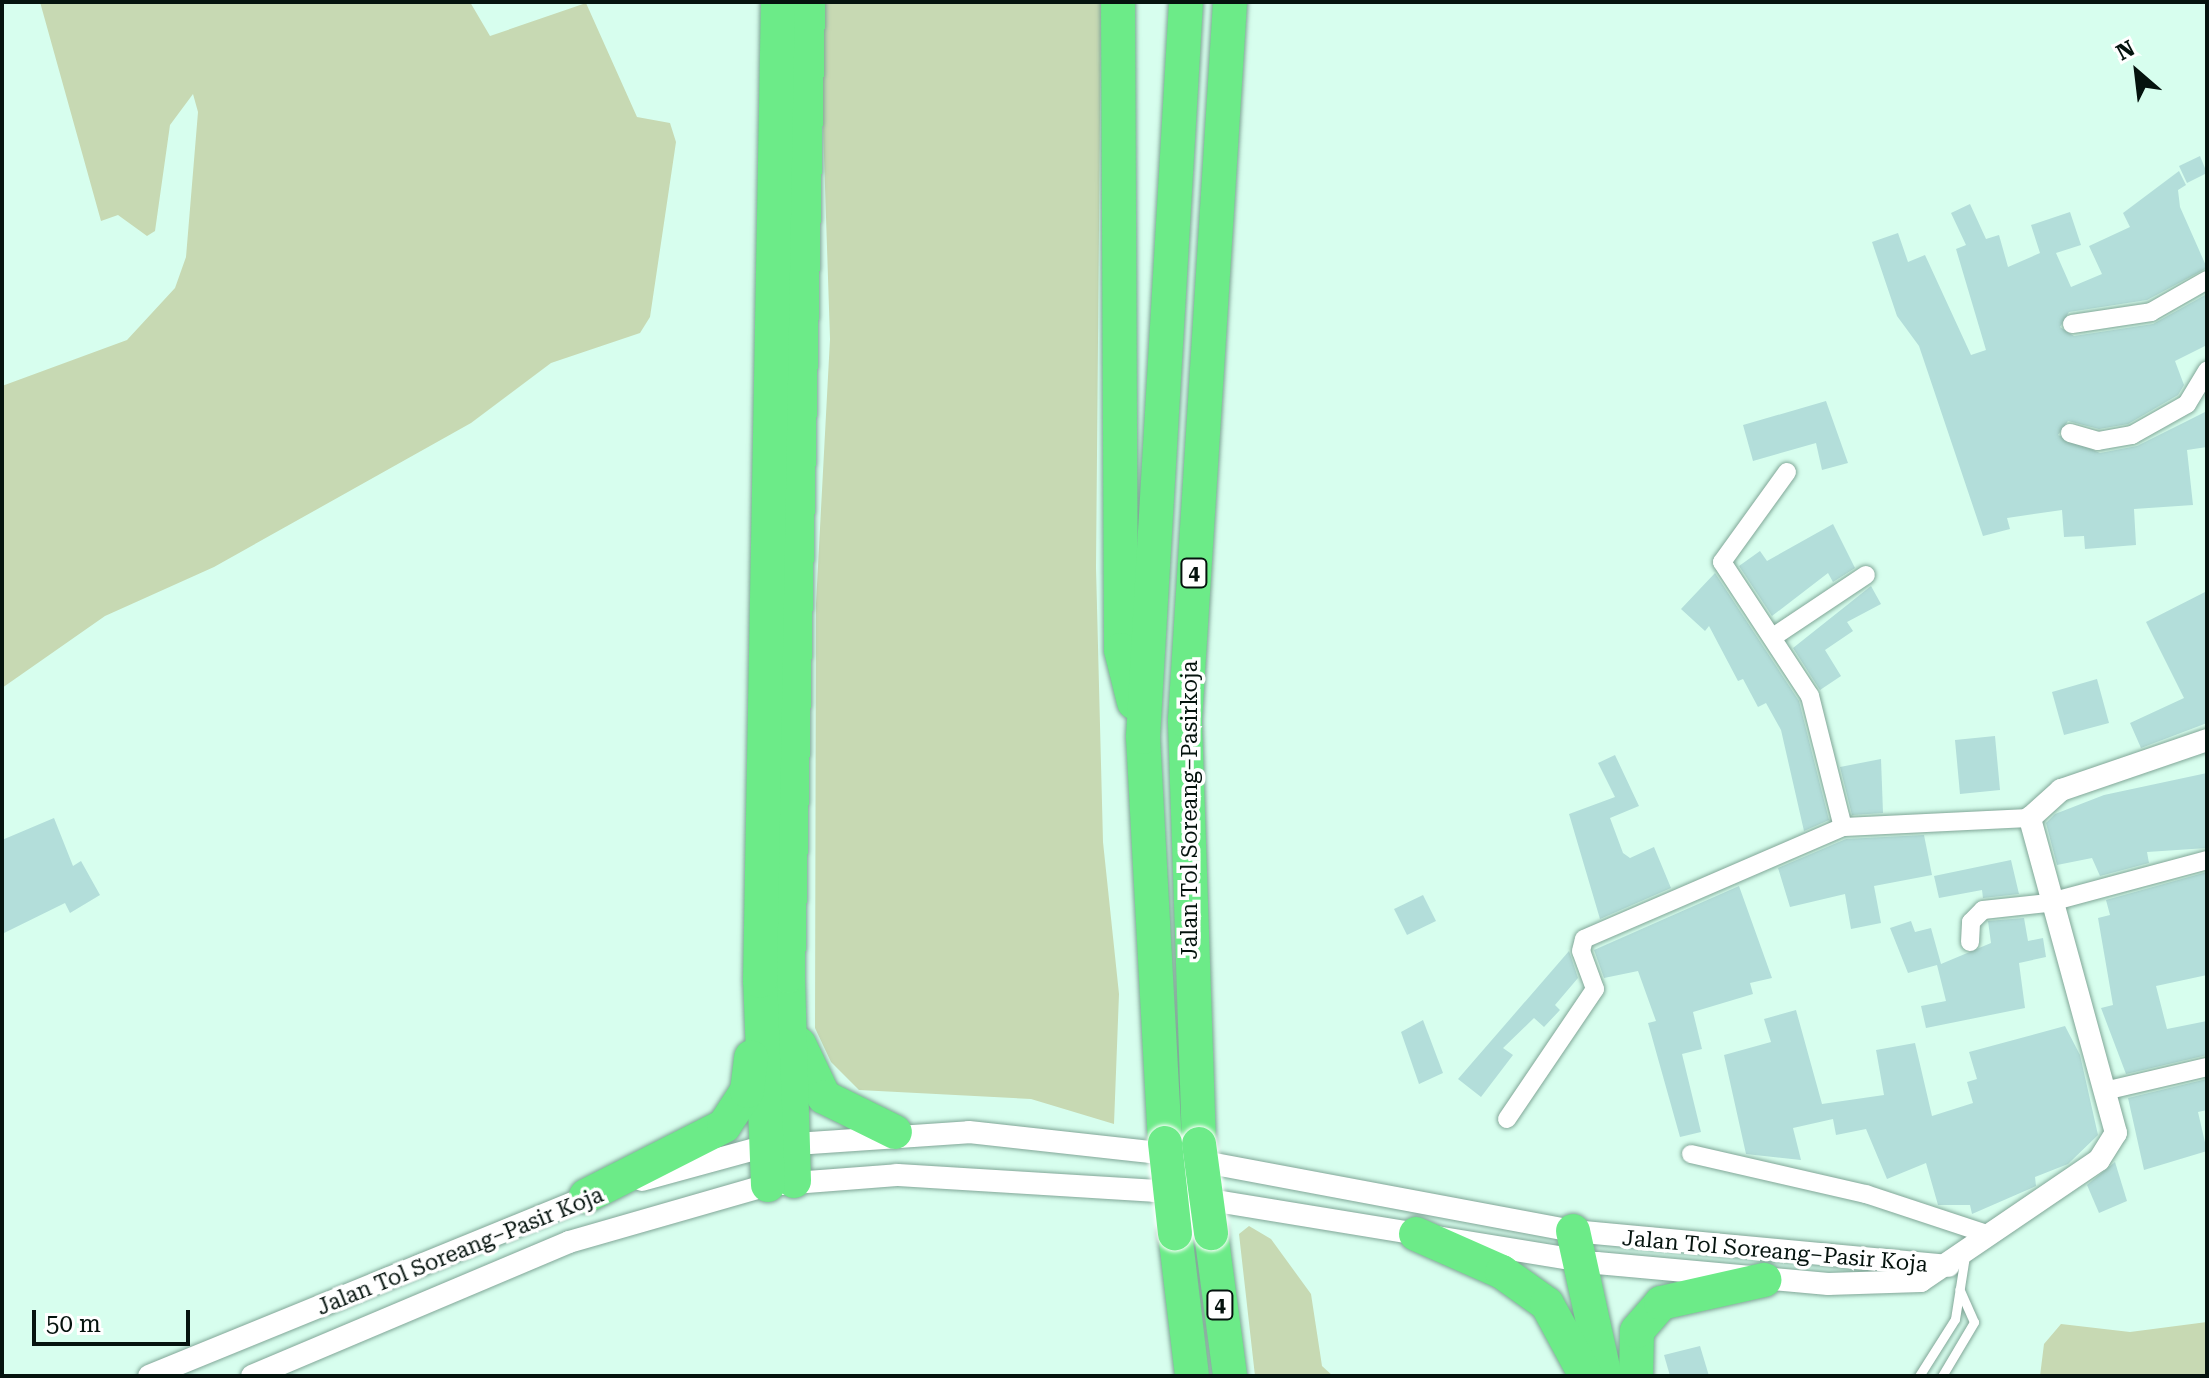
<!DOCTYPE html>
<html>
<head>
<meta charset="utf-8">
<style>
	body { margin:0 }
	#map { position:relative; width:2209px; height:1378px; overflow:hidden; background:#d7feee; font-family:"Roboto Serif",serif }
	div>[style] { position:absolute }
	.green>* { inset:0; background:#c7d9b3 }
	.building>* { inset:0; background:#b3deda }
	.roads { filter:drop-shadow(0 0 2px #81a697) drop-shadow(0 0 2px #81a697) }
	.service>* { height:9px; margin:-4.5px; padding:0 4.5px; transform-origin:4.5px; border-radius:4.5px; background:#fff }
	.minor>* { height:18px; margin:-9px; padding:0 9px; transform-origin:9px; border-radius:9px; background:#fff }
	.tertiary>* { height:22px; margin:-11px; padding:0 11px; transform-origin:11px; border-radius:11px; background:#fff }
	.motorway>* { height:34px; margin:-17px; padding:0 17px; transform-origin:17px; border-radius:17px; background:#6ceb88 }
	.bridges { filter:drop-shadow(0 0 2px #fff) drop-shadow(0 0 2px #fff) }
	.motorway-bridge>* { height:34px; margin:-17px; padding:0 17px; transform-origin:17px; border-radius:17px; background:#6ceb88 }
	span { translate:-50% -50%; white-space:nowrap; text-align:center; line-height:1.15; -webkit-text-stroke:7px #fff; paint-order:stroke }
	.shield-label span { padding:2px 6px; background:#fff; border:2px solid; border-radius:6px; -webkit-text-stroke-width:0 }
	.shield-label { font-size:20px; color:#05130e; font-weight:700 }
	.street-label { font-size:22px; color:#05130e }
	.frame { position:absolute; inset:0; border:4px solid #05130e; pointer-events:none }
	.north { position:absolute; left:2097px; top:32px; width:80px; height:80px; -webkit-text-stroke:6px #fff; paint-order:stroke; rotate:332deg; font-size:22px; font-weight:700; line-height:32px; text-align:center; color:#05130e }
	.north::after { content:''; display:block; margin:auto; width:28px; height:36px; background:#05130e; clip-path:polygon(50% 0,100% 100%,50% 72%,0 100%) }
	.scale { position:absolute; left:32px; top:1310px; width:158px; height:36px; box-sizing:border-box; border:4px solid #05130e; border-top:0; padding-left:10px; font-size:24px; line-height:28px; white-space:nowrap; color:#05130e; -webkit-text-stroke:6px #fff; paint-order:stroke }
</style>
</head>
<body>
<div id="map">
	<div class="green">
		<div style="clip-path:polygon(40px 2px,470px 2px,490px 36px,586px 3px,637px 117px,670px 123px,676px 142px,650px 317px,640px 333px,551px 363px,471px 423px,214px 567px,105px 616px,2px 688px,2px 386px,127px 340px,175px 288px,186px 257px,198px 112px,193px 94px,170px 125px,155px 231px,147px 236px,118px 215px,101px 221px)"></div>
		<div style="clip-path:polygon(819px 2px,1101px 2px,1096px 568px,1103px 842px,1119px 994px,1114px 1124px,1031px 1099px,859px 1090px,831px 1062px,815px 1028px,816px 604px,830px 339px)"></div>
		<div style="clip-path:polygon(1249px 1226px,1271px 1239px,1311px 1294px,1322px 1366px,1333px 1376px,1255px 1376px,1239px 1234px)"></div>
		<div style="clip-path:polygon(2207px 1322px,2207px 1376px,2040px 1376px,2044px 1344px,2061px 1324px,2130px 1332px)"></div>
	</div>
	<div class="building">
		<div style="clip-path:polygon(2200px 156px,2207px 173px,2187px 183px,2179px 166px)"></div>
		<div style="clip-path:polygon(2179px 171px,2186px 185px,2178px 190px,2180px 207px,2207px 268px,2147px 300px,2069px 312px,2060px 327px,2074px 336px,2153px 324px,2207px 294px,2207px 345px,2175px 361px,2184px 385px,2178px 395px,2128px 424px,2099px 429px,2068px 421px,2058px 435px,2100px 453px,2137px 446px,2207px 411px,2207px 447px,2187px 450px,2193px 505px,2134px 509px,2136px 545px,2085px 549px,2084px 536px,2064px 537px,2062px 510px,2007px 518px,2010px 529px,1983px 536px,1919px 346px,1897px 316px,1872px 242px,1898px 233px,1908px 262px,1925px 255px,1971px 355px,1986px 350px,1956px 249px,1966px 245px,1951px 213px,1970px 204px,1986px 239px,1999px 235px,2008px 267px,2040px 253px,2031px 225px,2070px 212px,2081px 245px,2056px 253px,2071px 287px,2102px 274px,2089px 246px,2130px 227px,2123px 213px)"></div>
		<div style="clip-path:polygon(1826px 401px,1848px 463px,1822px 470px,1816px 443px,1753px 461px,1743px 425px)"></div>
		<div style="clip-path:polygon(1833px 524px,1855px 568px,1833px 582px,1828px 573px,1772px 616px,1739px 566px,1760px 551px,1767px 561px)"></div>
		<div style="clip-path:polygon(1715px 573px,1799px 701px,1829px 820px,1804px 831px,1781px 730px,1766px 703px,1758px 707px,1743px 679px,1738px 681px,1709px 626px,1705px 631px,1681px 609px)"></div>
		<div style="clip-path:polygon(1871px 586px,1881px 604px,1847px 622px,1853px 631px,1825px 650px,1841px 676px,1820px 690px,1793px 648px)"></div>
		<div style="clip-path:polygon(2207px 591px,2207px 723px,2141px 748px,2130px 723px,2184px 698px,2146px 622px)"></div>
		<div style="clip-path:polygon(2097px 679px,2109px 723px,2064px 735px,2052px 692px)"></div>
		<div style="clip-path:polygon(1995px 736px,2000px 790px,1960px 794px,1955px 740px)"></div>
		<div style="clip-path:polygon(1615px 755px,1639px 806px,1610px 818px,1623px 853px,1630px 858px,1654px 847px,1671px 888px,1600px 919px,1569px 814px,1615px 797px,1598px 763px)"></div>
		<div style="clip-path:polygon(1881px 759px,1883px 813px,1852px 815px,1840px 767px)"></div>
		<div style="clip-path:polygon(2207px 773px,2207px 848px,2147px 852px,2149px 863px,2100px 876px,2092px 858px,2057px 865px,2046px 823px,2055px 814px,2104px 795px)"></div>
		<div style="clip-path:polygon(54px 818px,73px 866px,81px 861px,100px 895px,70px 913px,65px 903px,2px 934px,2px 840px)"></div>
		<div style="clip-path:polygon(1924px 835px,1932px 875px,1874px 886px,1881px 923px,1851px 929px,1845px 894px,1790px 907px,1778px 868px,1846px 839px)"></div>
		<div style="clip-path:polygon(2011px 860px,2019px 894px,1983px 898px,1982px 890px,1939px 898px,1934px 876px)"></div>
		<div style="clip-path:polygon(2207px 872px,2207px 975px,2156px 986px,2167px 1029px,2207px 1021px,2207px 1055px,2126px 1074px,2101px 1008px,2113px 1005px,2098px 918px,2110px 915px,2106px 900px)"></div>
		<div style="clip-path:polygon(1739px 886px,1772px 978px,1750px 983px,1753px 994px,1693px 1012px,1702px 1049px,1682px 1054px,1701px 1132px,1680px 1137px,1648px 1023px,1656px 1021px,1638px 971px,1604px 978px,1594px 950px)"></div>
		<div style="clip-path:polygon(1423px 895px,1436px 921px,1407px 935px,1394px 909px)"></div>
		<div style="clip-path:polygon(2024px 918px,2028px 941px,2043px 938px,2046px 957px,2019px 963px,2025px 1008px,1926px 1028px,1921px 1006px,1946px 1001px,1937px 965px,1908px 973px,1890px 928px,1911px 921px,1915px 932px,1931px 928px,1941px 964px,1991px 943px,1988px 921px)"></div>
		<div style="clip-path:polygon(1569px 951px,1578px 978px,1555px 1005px,1560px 1010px,1544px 1027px,1534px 1018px,1503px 1048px,1513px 1055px,1481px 1097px,1458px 1079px)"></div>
		<div style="clip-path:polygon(1796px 1010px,1822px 1104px,1884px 1095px,1876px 1050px,1915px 1043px,1932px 1116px,1973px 1103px,1967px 1082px,1977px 1079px,1969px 1052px,2065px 1026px,2080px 1055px,2098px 1135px,2068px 1164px,2035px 1177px,2036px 1186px,1972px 1214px,1970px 1205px,1938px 1205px,1926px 1163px,1887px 1179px,1866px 1129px,1836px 1135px,1833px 1119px,1793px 1128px,1801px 1160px,1746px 1154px,1724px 1055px,1771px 1042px,1764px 1019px)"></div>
		<div style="clip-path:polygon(1423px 1020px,1443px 1073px,1419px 1084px,1401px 1032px)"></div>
		<div style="clip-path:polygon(2207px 1079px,2207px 1110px,2198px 1112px,2207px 1151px,2144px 1170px,2128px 1098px)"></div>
		<div style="clip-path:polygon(2115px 1162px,2127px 1201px,2099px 1213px,2087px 1185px)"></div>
		<div style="clip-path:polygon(1700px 1346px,1709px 1376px,1670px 1376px,1664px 1355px)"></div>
	</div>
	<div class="roads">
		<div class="service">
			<div style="left:1919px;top:1376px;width:67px;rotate:-57.7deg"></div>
			<div style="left:1955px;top:1319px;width:64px;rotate:-81deg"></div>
			<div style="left:1942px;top:1376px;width:63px;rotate:-59.3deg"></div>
			<div style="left:1974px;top:1322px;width:36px;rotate:-114deg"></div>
		</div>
		<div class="minor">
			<div style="left:2072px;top:324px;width:80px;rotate:-8.6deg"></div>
			<div style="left:2151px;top:312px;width:64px;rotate:-29.7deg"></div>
			<div style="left:2070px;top:433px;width:29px;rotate:16deg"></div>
			<div style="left:2098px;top:441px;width:35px;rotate:-10deg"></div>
			<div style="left:2132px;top:435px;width:63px;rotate:-29.4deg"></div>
			<div style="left:2187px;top:404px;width:39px;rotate:-59deg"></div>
			<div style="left:1787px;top:472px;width:111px;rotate:125.8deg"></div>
			<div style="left:1722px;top:562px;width:160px;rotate:56.7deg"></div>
			<div style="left:1810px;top:696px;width:135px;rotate:75.9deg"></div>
			<div style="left:1776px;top:635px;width:108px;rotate:-33.7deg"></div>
			<div style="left:1970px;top:942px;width:20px;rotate:-87deg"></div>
			<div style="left:1971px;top:922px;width:17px;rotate:-45deg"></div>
			<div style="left:1983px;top:910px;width:64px;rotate:-6.2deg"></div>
			<div style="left:2047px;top:903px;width:166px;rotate:-15deg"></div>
			<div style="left:2109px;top:1090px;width:101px;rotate:-13.2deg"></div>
			<div style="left:1507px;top:1119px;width:157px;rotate:-55.9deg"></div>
			<div style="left:1595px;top:989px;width:40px;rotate:-110.2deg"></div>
			<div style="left:1581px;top:951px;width:12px;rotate:-76deg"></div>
			<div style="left:1584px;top:939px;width:282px;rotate:-23.4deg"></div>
			<div style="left:1843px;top:827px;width:187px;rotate:-2.8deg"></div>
			<div style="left:1691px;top:1154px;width:180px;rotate:12.9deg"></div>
			<div style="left:1866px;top:1194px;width:131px;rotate:18.3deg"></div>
		</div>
		<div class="tertiary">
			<div style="left:642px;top:1180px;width:129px;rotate:-15.3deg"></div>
			<div style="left:766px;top:1146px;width:203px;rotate:-3.9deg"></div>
			<div style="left:969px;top:1132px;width:183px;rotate:6.3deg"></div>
			<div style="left:1151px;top:1152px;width:429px;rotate:10.6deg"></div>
			<div style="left:1573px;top:1231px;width:377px;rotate:5.3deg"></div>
			<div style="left:149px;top:1376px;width:485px;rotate:-22.2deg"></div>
			<div style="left:252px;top:1376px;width:344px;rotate:-22.9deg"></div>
			<div style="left:569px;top:1242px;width:207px;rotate:-16deg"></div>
			<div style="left:768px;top:1185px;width:129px;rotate:-4.4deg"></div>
			<div style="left:897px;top:1175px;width:258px;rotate:3.5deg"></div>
			<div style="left:1155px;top:1191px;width:448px;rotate:9.3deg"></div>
			<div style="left:1597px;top:1263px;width:232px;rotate:5.2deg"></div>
			<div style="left:1828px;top:1284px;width:93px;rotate:-1.8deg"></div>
			<div style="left:1921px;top:1281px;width:215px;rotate:-34.2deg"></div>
			<div style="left:2099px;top:1160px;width:32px;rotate:-58deg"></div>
			<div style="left:2116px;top:1133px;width:327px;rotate:-105.3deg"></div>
			<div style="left:2030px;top:818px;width:42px;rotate:-42.1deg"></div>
			<div style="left:2061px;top:790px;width:154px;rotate:-18.9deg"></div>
		</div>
		<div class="motorway">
			<div style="left:1118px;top:2px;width:648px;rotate:89.73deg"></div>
			<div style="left:1121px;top:650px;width:54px;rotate:76deg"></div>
			<div style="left:799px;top:1044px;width:59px;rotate:64.7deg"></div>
			<div style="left:824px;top:1097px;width:79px;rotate:26.2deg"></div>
			<div style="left:1165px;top:1143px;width:407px;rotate:-93.1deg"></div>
			<div style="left:1143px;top:737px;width:736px;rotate:-86.65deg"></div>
			<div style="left:1199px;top:1144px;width:424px;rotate:-91.9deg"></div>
			<div style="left:1185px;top:720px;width:719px;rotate:-86.41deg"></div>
			<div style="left:794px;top:1181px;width:205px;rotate:-91.7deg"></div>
			<div style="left:788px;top:976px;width:974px;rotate:-88.82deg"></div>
			<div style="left:768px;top:1185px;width:204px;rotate:-92.2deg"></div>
			<div style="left:760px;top:981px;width:979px;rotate:-88.95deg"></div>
			<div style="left:586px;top:1196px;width:155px;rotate:-26.9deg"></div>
			<div style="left:724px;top:1126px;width:42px;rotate:-56.7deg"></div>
			<div style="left:747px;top:1091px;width:34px;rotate:-83deg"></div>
			<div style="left:1573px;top:1231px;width:148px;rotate:77.6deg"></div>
			<div style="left:1175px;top:1233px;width:144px;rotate:83.2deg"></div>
			<div style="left:1211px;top:1233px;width:144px;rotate:82.4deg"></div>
			<div style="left:1416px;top:1234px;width:94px;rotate:23.8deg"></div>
			<div style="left:1502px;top:1272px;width:55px;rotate:35.4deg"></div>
			<div style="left:1547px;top:1304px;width:82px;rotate:61.6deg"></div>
			<div style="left:1636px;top:1376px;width:45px;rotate:-88.7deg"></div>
			<div style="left:1637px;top:1331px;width:37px;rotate:-49deg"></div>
			<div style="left:1661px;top:1303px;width:106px;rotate:-12.6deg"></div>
		</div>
	</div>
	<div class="bridges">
		<div class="motorway-bridge">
			<div style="left:1165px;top:1143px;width:91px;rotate:83.7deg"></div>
			<div style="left:1199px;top:1144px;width:90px;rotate:82.3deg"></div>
		</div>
	</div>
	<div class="shield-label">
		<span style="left:1194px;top:573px">4</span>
		<span style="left:1220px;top:1305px">4</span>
	</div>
	<div class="street-label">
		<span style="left:1190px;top:810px;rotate:-90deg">Jalan Tol Soreang–Pasirkoja</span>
		<span style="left:460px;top:1251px;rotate:-22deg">Jalan Tol Soreang–Pasir Koja</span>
		<span style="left:1775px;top:1251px;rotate:5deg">Jalan Tol Soreang–Pasir Koja</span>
	</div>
	<div class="frame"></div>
	<div class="north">N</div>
	<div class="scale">50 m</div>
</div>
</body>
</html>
